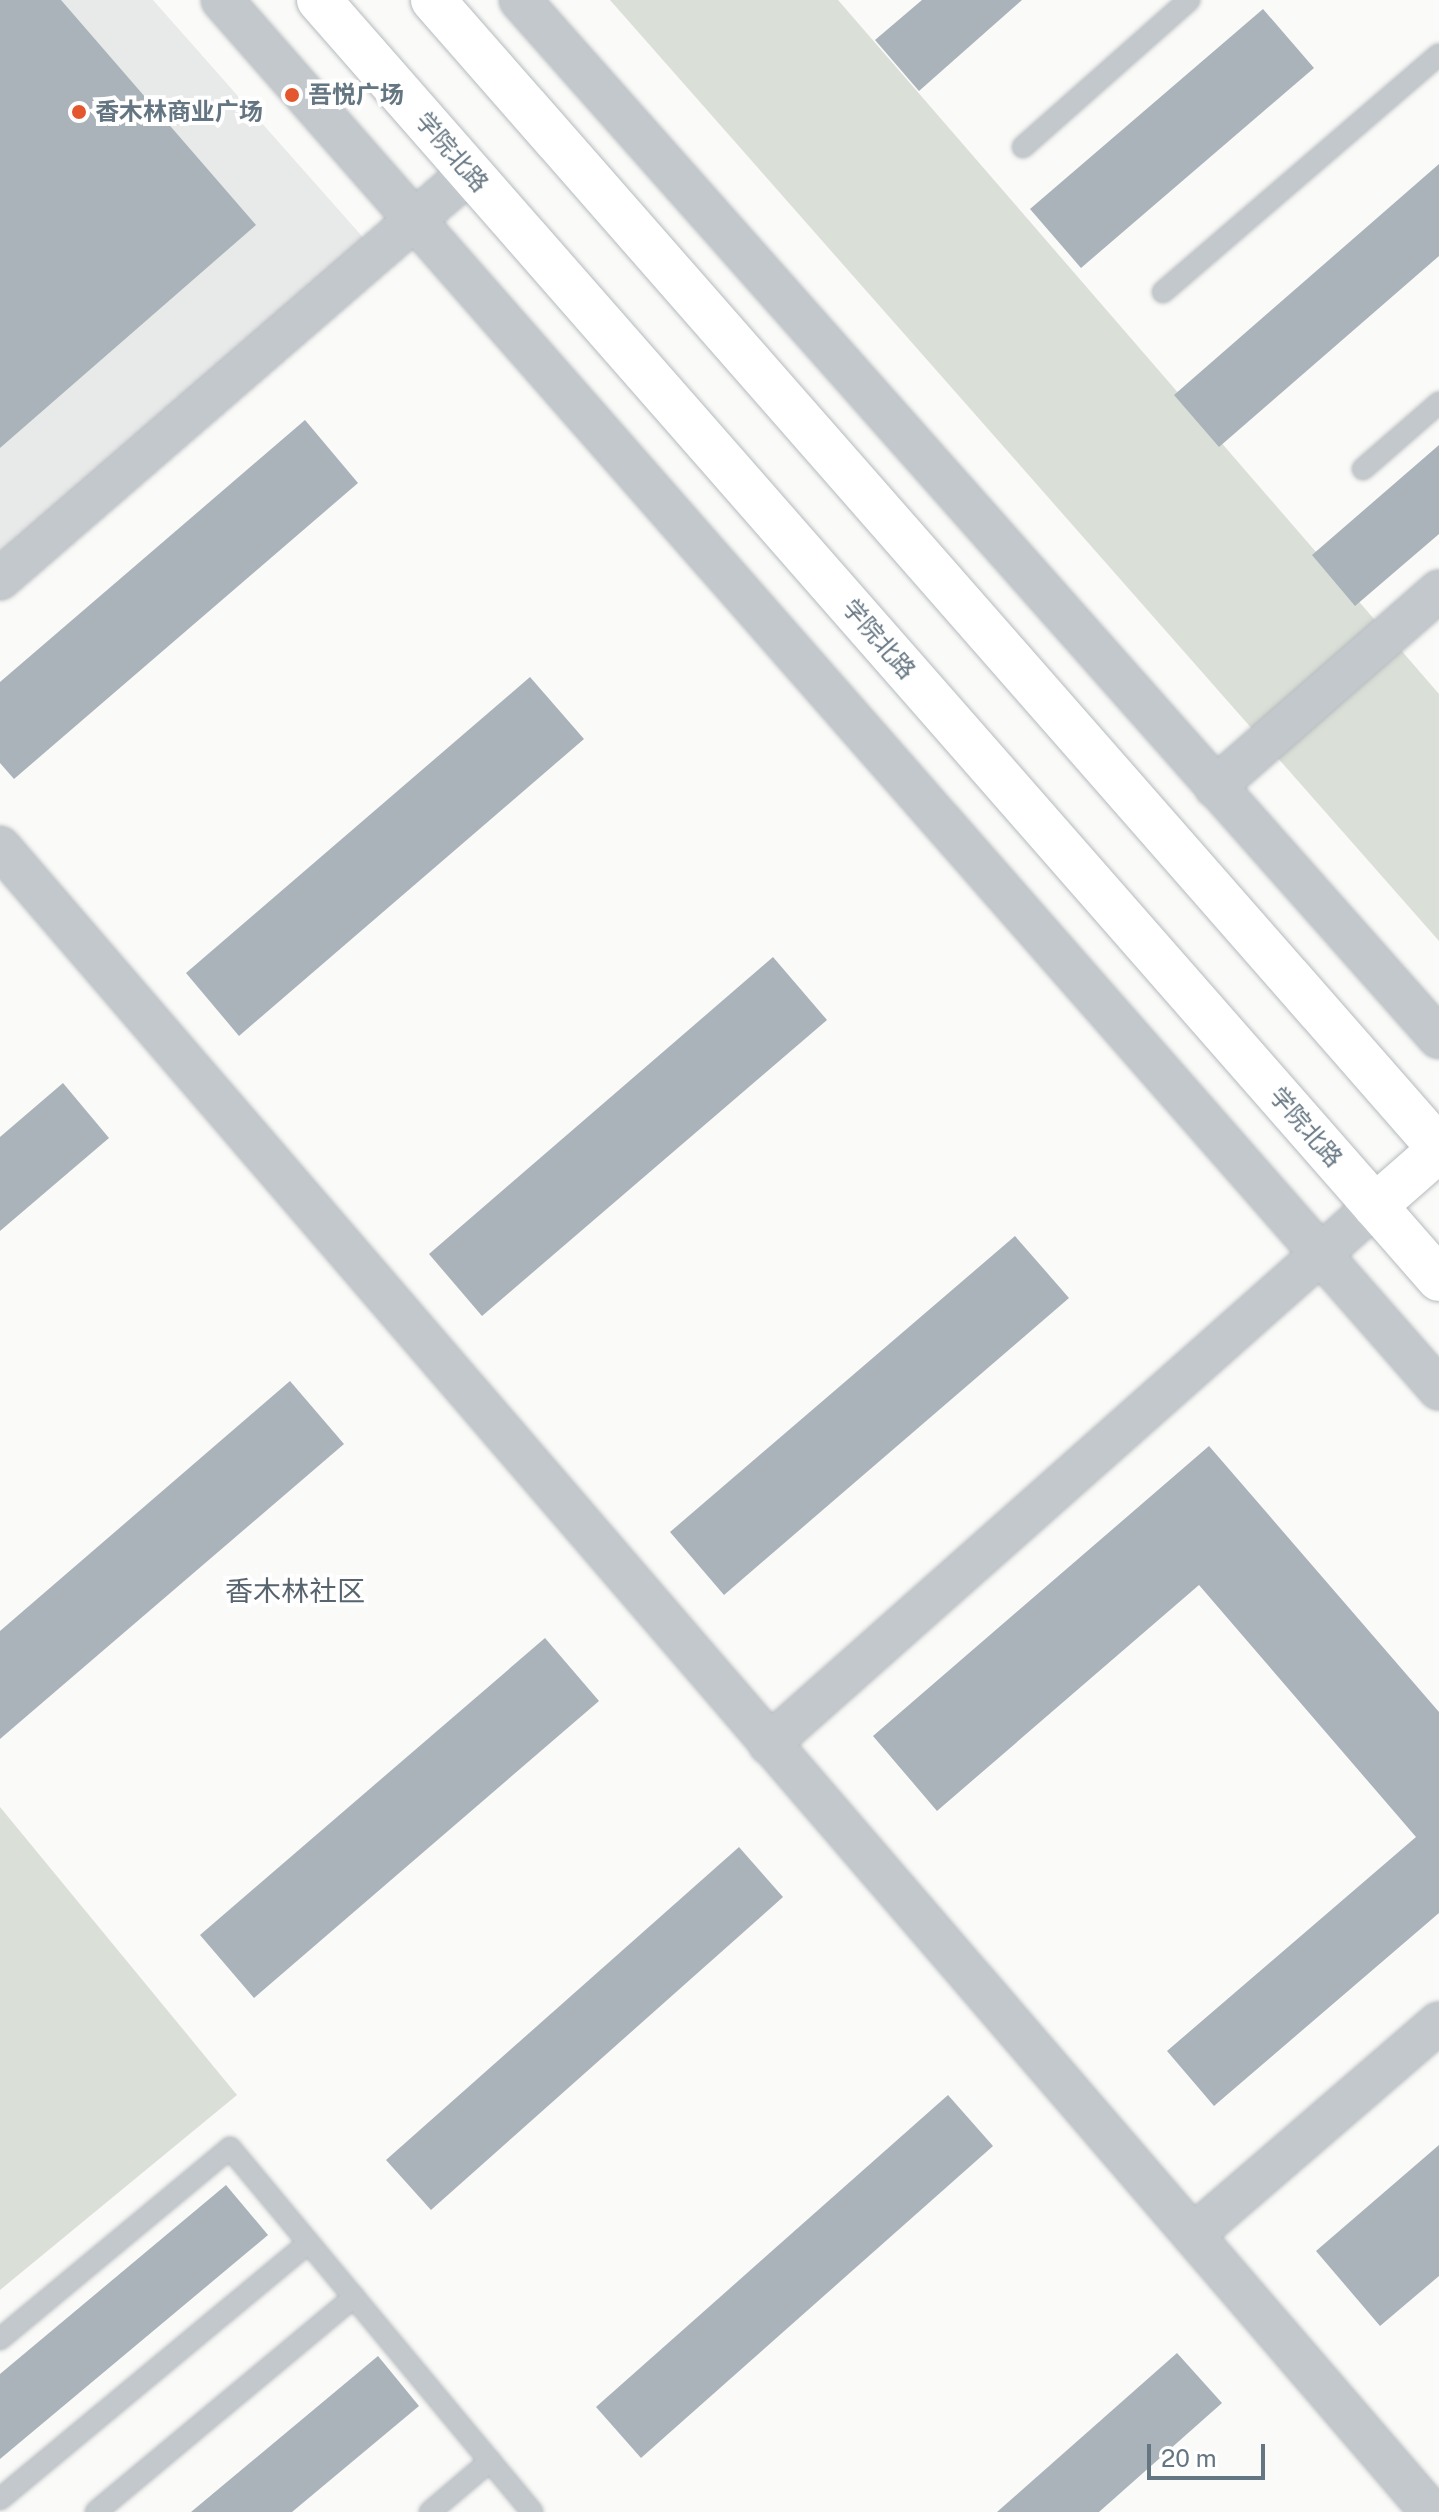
<!DOCTYPE html>
<html>
<head>
<meta charset="utf-8">
<style>
	body { margin:0 }
	#map { position:relative; width:1439px; height:2512px; overflow:hidden; background:#fafaf8; font-family:"Public Sans","Noto Sans SC",sans-serif }
	div>[style] { position:absolute }
	.built>* { inset:0; background:#e8e9e9 }
	.green>* { inset:0; background:#dadfd7 }
	.building>* { inset:0; background:#aab3b9 }
	.roads { filter:drop-shadow(0 0 2px #b5babe) drop-shadow(0 0 2px #b5babe) }
	.lane>* { height:20px; margin:-10px; padding:0 10px; transform-origin:10px; border-radius:10px; background:#c3c8cc }
	.street>* { height:40px; margin:-20px; padding:0 20px; transform-origin:20px; border-radius:20px; background:#c3c8cc }
	.primary>* { height:44px; margin:-22px; padding:0 22px; transform-origin:22px; border-radius:22px; background:#fff }
	.dots>* { width:22px; height:22px; translate:-50% -50%; box-sizing:border-box; border:4px solid #fff; border-radius:50% }
	span { translate:-50% -50%; white-space:nowrap; text-align:center; line-height:1.15; -webkit-text-stroke:8px #fff; paint-order:stroke }
	.poi-label { font-size:24px; color:#657683; font-weight:700 }
	.left { translate:0 -50%; text-align:left }
	.street-label { font-size:24px; color:#657683 }
	.quarter-label { font-size:28px; color:#57646e }
	.scale { position:absolute; left:1147px; top:2444px; width:118px; height:36px; box-sizing:border-box; border:4px solid #657683; border-top:0; padding-left:10px; font-size:24px; line-height:28px; white-space:nowrap; color:#657683; -webkit-text-stroke:6px #fff; paint-order:stroke }
</style>
</head>
<body>
<div id="map">
	<div class="built">
		<div style="clip-path:polygon(0 0,153px 0,368px 243px,0 564px)"></div>
	</div>
	<div class="green">
		<div style="clip-path:polygon(610px 0,838px 0,1439px 694px,1439px 941px)"></div>
		<div style="clip-path:polygon(0 1807px,237px 2095px,0 2290px)"></div>
	</div>
	<div class="building">
		<div style="clip-path:polygon(0 0,61px 0,256px 225px,0 448px)"></div>
		<div style="clip-path:polygon(922px 0,1022px 0,919px 91px,875px 40px)"></div>
		<div style="clip-path:polygon(1263px 9px,1314px 68px,1081px 268px,1030px 209px)"></div>
		<div style="clip-path:polygon(1439px 164px,1439px 256px,1219px 447px,1174px 395px)"></div>
		<div style="clip-path:polygon(305px 420px,358px 483px,14px 779px,0 763px,0 682px)"></div>
		<div style="clip-path:polygon(1439px 445px,1439px 534px,1355px 606px,1312px 555px)"></div>
		<div style="clip-path:polygon(530px 677px,584px 739px,239px 1036px,186px 973px)"></div>
		<div style="clip-path:polygon(773px 957px,827px 1020px,482px 1316px,429px 1254px)"></div>
		<div style="clip-path:polygon(63px 1083px,109px 1138px,0 1231px,0 1137px)"></div>
		<div style="clip-path:polygon(1015px 1236px,1069px 1298px,724px 1595px,670px 1532px)"></div>
		<div style="clip-path:polygon(290px 1381px,344px 1444px,0 1739px,0 1631px)"></div>
		<div style="clip-path:polygon(1209px 1446px,1439px 1712px,1439px 1913px,1214px 2106px,1167px 2051px,1416px 1837px,1199px 1585px,937px 1811px,873px 1736px)"></div>
		<div style="clip-path:polygon(545px 1638px,599px 1701px,254px 1998px,200px 1935px)"></div>
		<div style="clip-path:polygon(739px 1847px,783px 1897px,431px 2210px,386px 2160px)"></div>
		<div style="clip-path:polygon(948px 2095px,993px 2146px,641px 2458px,596px 2407px)"></div>
		<div style="clip-path:polygon(1439px 2145px,1439px 2276px,1380px 2326px,1316px 2251px)"></div>
		<div style="clip-path:polygon(226px 2185px,268px 2235px,0 2459px,0 2374px)"></div>
		<div style="clip-path:polygon(1177px 2353px,1222px 2403px,1099px 2512px,997px 2512px)"></div>
		<div style="clip-path:polygon(378px 2356px,419px 2406px,292px 2512px,191px 2512px)"></div>
	</div>
	<div class="roads">
		<div class="lane">
			<div style="left:1023px;top:147px;width:222px;rotate:-41.5deg"></div>
			<div style="left:1163px;top:292px;width:364px;rotate:-40.7deg"></div>
			<div style="left:1363px;top:469px;width:101px;rotate:-41deg"></div>
			<div style="left:0;top:2339px;width:299px;rotate:-39.7deg"></div>
			<div style="left:230px;top:2148px;width:473px;rotate:50.3deg"></div>
			<div style="left:0;top:2499px;width:400px;rotate:-39.7deg"></div>
			<div style="left:96px;top:2512px;width:336px;rotate:-39.8deg"></div>
			<div style="left:430px;top:2512px;width:79px;rotate:-40.4deg"></div>
		</div>
		<div class="street">
			<div style="left:222px;top:0;width:1847px;rotate:48.78deg"></div>
			<div style="left:520px;top:0;width:1386px;rotate:48.48deg"></div>
			<div style="left:0;top:579px;width:622px;rotate:-40.89deg"></div>
			<div style="left:1215px;top:787px;width:298px;rotate:-41.2deg"></div>
			<div style="left:0;top:847px;width:2195px;rotate:49.32deg"></div>
			<div style="left:769px;top:1744px;width:810px;rotate:-41.6deg"></div>
			<div style="left:1193px;top:2235px;width:325px;rotate:-40.8deg"></div>
		</div>
		<div class="primary">
			<div style="left:319px;top:0;width:1700px;rotate:48.79deg"></div>
			<div style="left:433px;top:0;width:1526px;rotate:48.77deg"></div>
			<div style="left:1375px;top:1206px;width:85px;rotate:-41.2deg"></div>
		</div>
	</div>
	<div class="dots">
		<div style="left:292px;top:95px;background:#e4572e"></div>
		<div style="left:79px;top:112px;background:#e4572e"></div>
	</div>
	<div class="poi-label">
		<span class="left" style="left:308px;top:95px">吾悦广场</span>
		<span class="left" style="left:95px;top:112px">香木林商业广场</span>
	</div>
	<div class="street-label">
		<span style="left:452px;top:152px;rotate:49deg">学院北路</span>
		<span style="left:879px;top:639px;rotate:49deg">学院北路</span>
		<span style="left:1306px;top:1127px;rotate:49deg">学院北路</span>
	</div>
	<div class="quarter-label">
		<span style="left:295px;top:1591px">香木林社区</span>
	</div>
	<div class="scale">20 m</div>
</div>
</body>
</html>
